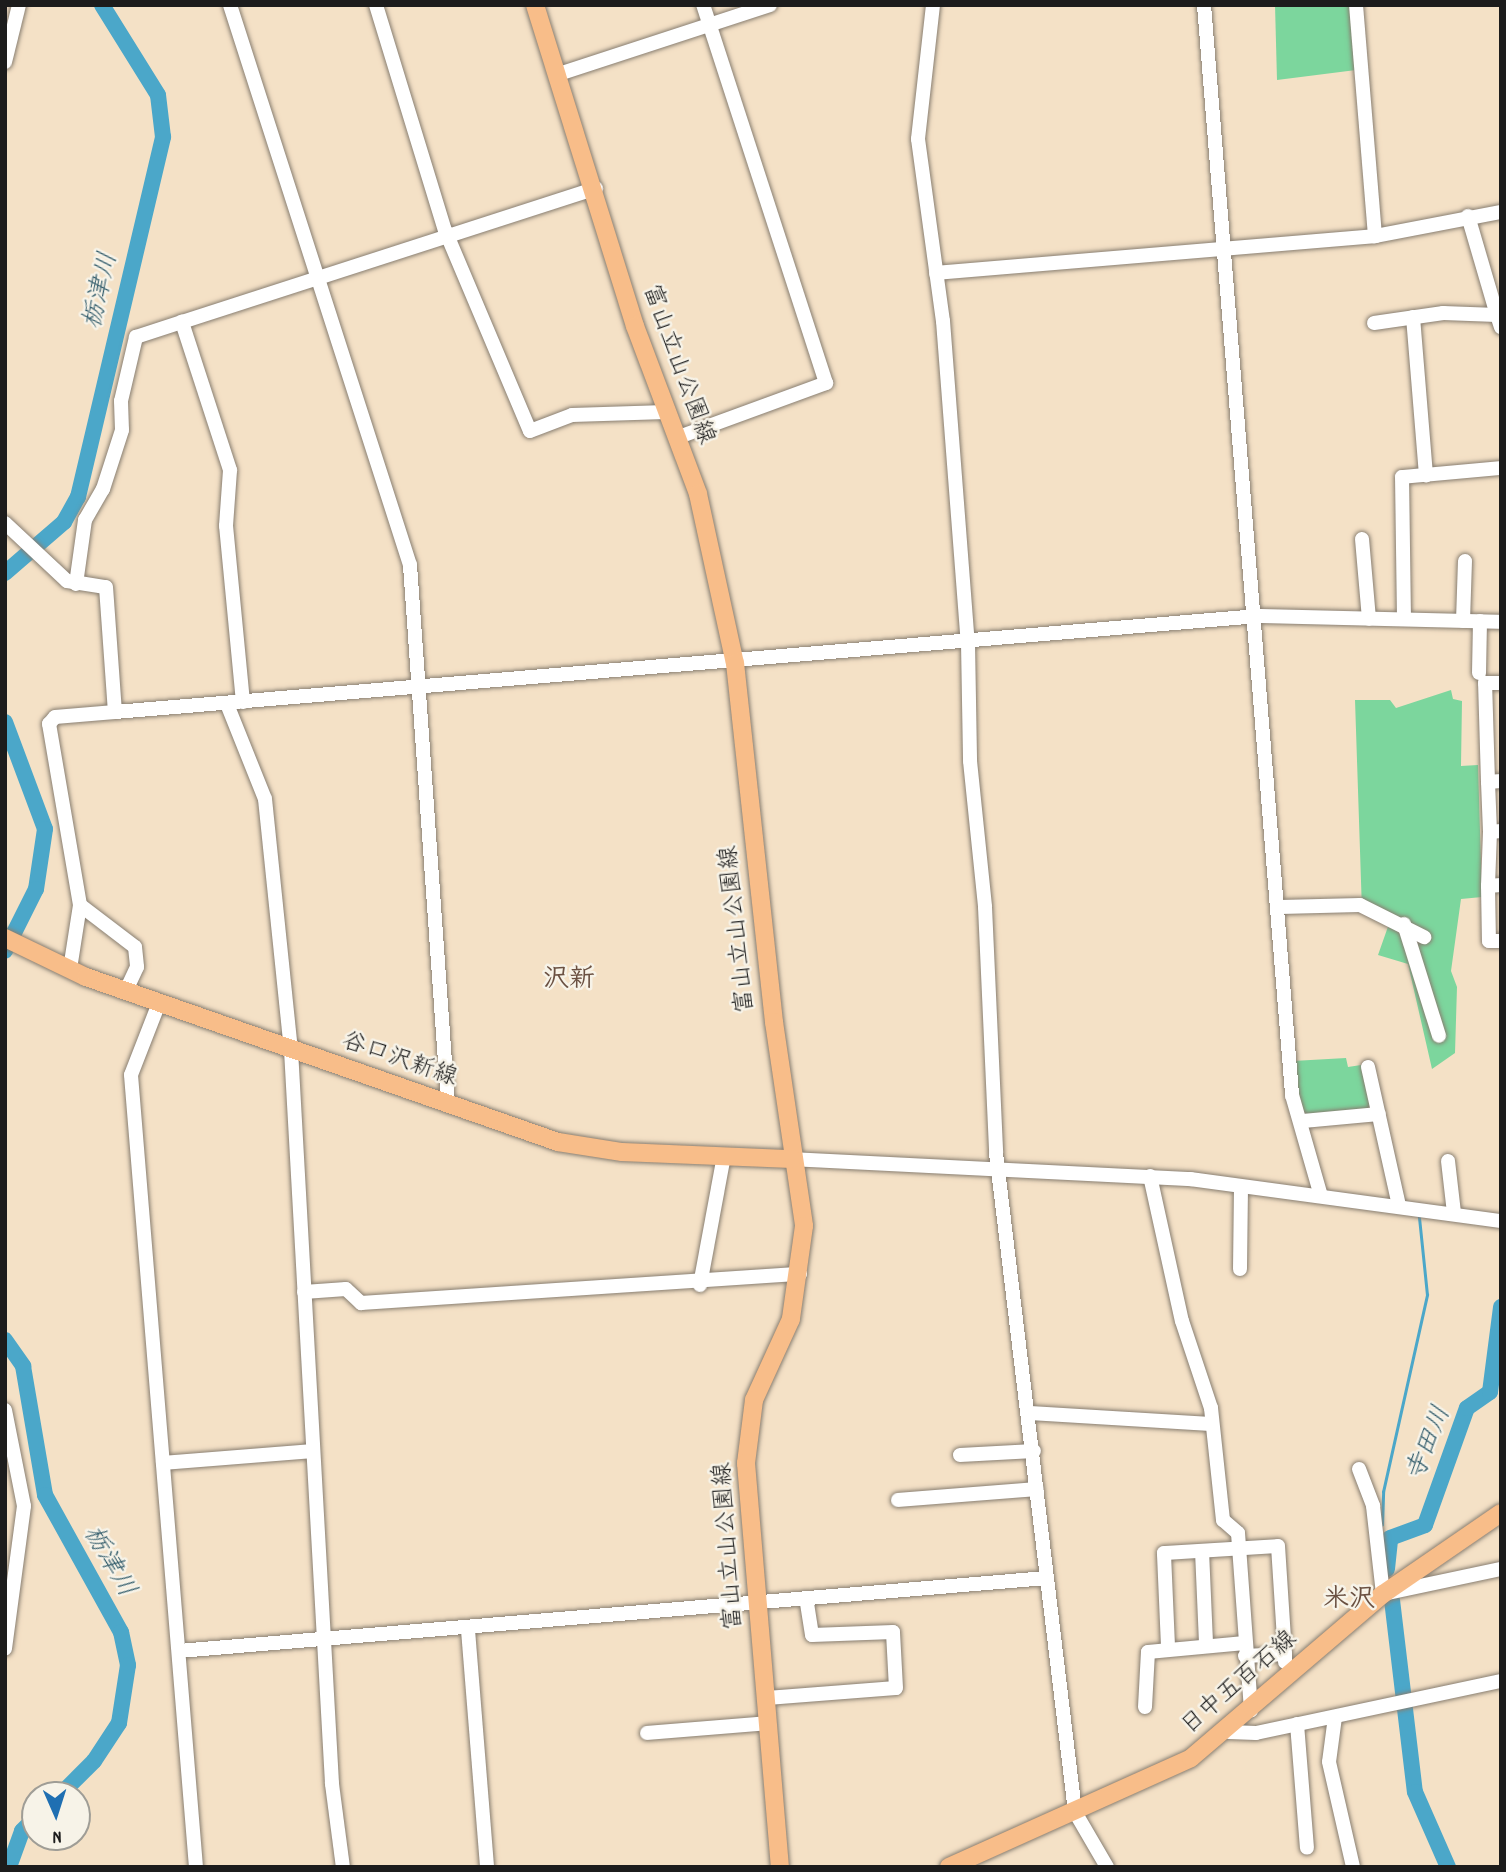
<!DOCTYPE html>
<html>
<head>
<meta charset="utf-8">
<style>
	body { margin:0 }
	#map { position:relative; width:1506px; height:1872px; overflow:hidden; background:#f4e1c6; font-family:Dekko,"Klee One",sans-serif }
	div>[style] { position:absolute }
	.green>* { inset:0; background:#7cd69d }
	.stream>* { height:2.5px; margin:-1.25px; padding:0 1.25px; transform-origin:1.25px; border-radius:1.25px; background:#4ba7c9 }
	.river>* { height:16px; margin:-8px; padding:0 8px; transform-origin:8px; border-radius:8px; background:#4ba7c9 }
	.roads { filter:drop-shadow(0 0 2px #887e71) drop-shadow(0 0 2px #887e71) }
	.minor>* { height:14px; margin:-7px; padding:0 7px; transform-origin:7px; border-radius:7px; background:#fff }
	.major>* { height:18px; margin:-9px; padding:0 9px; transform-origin:9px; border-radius:9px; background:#f8bd89 }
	span { translate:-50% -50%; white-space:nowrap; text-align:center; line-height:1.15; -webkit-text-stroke:5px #f7f3e8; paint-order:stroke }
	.street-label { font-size:24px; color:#1c1c1c }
	.water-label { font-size:26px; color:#315b6a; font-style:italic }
	.neighbourhood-label { font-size:26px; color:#6a5041; font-weight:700 }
	.frame { position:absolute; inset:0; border:7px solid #1c1c1c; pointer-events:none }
	.north { position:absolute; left:21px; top:1781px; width:70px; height:70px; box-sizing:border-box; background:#f7f3e8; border:2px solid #9f9d96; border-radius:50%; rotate:177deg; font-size:19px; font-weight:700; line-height:28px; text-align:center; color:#1c1c1c }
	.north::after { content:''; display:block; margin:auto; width:24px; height:32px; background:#1f6fb2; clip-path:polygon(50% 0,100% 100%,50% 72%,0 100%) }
</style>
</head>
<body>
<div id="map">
	<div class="green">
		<div style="clip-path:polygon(1275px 5px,1352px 5px,1356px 70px,1277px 80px)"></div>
		<div style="clip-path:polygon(1451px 690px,1453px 699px,1462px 701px,1461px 766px,1478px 765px,1482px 897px,1461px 899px,1451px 971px,1457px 987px,1455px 1053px,1432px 1069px,1408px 964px,1378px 955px,1390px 921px,1362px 911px,1355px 700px,1390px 700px,1396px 708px)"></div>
		<div style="clip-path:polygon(1346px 1058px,1348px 1067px,1361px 1065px,1373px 1111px,1305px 1116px,1295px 1095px,1293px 1061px)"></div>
	</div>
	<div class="stream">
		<div style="left:1382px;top:1525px;width:33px;rotate:-88deg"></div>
		<div style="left:1383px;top:1492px;width:202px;rotate:-77.4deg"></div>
		<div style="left:1427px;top:1295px;width:78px;rotate:-95.9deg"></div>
	</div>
	<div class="river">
		<div style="left:5px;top:573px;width:78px;rotate:-40.8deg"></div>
		<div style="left:64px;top:522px;width:29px;rotate:-61deg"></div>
		<div style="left:78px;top:497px;width:370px;rotate:-76.7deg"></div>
		<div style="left:163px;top:137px;width:42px;rotate:-96.8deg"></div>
		<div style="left:158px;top:95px;width:106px;rotate:-121.9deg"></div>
		<div style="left:5px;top:722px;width:114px;rotate:69.5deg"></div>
		<div style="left:45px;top:829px;width:61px;rotate:98.5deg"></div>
		<div style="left:36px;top:889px;width:69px;rotate:116.6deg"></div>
		<div style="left:5px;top:1340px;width:32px;rotate:55deg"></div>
		<div style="left:23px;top:1366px;width:131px;rotate:80.3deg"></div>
		<div style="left:45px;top:1495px;width:157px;rotate:61deg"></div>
		<div style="left:121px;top:1632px;width:34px;rotate:78deg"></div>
		<div style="left:128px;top:1665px;width:59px;rotate:98.8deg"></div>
		<div style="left:119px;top:1723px;width:45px;rotate:123.3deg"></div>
		<div style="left:94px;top:1761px;width:48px;rotate:135deg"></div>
		<div style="left:1387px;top:1569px;width:31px;rotate:-84deg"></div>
		<div style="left:1390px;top:1538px;width:37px;rotate:-20deg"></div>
		<div style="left:1425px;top:1525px;width:124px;rotate:-70.3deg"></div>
		<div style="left:1467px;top:1408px;width:28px;rotate:-35deg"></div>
		<div style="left:1490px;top:1392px;width:86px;rotate:-82.6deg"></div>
		<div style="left:1392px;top:1600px;width:193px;rotate:83.2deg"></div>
		<div style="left:1415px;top:1792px;width:82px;rotate:66.3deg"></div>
		<div style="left:9px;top:1867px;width:38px;rotate:-70deg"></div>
		<div style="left:22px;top:1831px;width:18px;rotate:-45deg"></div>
	</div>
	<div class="roads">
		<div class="minor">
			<div style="left:230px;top:5px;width:588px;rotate:72.18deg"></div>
			<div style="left:410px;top:565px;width:540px;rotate:85.97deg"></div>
			<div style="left:376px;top:5px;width:235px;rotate:73deg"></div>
			<div style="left:445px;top:230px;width:218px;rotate:67.1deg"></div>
			<div style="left:530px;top:431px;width:45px;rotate:-20.9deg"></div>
			<div style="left:572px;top:415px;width:94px;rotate:-1.8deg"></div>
			<div style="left:933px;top:5px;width:135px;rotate:96.4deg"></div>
			<div style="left:918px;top:139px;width:184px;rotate:82.2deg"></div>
			<div style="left:943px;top:321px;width:323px;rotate:85.6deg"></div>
			<div style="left:968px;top:643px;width:118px;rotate:89deg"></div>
			<div style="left:970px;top:761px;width:147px;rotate:84.1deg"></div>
			<div style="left:985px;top:907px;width:246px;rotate:87.4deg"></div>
			<div style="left:996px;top:1153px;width:664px;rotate:83.16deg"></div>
			<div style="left:1075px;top:1812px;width:64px;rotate:59.8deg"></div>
			<div style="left:1204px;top:5px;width:1094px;rotate:85.38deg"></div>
			<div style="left:1292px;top:1095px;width:105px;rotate:74deg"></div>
			<div style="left:1356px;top:5px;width:232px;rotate:85.3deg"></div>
			<div style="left:5px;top:62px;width:59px;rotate:-76.2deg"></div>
			<div style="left:559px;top:74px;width:222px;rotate:-18.1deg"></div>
			<div style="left:1468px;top:216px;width:103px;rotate:73.7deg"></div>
			<div style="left:936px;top:273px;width:441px;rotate:-4.8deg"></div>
			<div style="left:1375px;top:236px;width:128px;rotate:-10.8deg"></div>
			<div style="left:1413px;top:317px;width:159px;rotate:85.3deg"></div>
			<div style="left:1374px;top:323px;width:70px;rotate:-8.2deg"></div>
			<div style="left:1443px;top:313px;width:54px;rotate:2.1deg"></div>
			<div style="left:1497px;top:315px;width:13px;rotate:72deg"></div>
			<div style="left:676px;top:438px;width:160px;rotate:-20.1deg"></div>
			<div style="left:826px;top:383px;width:398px;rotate:-108deg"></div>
			<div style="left:5px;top:523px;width:85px;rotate:43.1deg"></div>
			<div style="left:67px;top:581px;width:39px;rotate:9deg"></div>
			<div style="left:106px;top:587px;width:125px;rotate:85.9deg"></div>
			<div style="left:115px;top:712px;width:1147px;rotate:-4.8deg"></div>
			<div style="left:1258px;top:616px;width:243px;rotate:1.4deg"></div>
			<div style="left:1362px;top:539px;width:80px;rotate:85deg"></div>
			<div style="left:76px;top:584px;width:65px;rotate:-82deg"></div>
			<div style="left:85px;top:520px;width:36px;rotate:-60deg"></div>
			<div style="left:103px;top:489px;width:62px;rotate:-72.1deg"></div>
			<div style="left:122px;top:430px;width:29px;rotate:-92deg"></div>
			<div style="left:121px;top:401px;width:66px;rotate:-76.8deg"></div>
			<div style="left:136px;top:337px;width:48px;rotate:-18.1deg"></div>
			<div style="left:1404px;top:619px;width:142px;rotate:-90.8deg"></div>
			<div style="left:1402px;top:477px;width:99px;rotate:-5.2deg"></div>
			<div style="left:1463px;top:621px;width:60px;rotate:-88.1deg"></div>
			<div style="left:1479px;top:673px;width:52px;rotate:-88.9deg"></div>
			<div style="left:243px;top:702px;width:177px;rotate:-95.5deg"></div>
			<div style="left:226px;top:526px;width:56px;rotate:-85.9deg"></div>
			<div style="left:230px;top:470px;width:156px;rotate:-108deg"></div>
			<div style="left:182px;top:322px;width:435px;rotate:-17.9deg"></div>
			<div style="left:227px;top:704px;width:102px;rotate:68.2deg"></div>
			<div style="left:265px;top:799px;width:252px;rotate:84.1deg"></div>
			<div style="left:291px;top:1050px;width:735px;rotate:86.8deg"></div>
			<div style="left:332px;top:1784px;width:84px;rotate:82.5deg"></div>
			<div style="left:1501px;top:781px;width:13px;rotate:176deg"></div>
			<div style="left:1488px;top:782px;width:50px;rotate:87.7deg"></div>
			<div style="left:1490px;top:832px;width:11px;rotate:-5deg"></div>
			<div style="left:1488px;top:782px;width:99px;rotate:-91.7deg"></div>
			<div style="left:1485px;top:683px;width:16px"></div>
			<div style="left:1501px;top:885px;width:13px;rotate:176deg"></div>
			<div style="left:1488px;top:886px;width:55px;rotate:89deg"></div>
			<div style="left:1489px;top:941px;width:12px"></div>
			<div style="left:1488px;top:886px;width:54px;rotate:-87.9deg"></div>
			<div style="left:80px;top:905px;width:184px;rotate:-99.7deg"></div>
			<div style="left:49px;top:724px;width:9px;rotate:-49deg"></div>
			<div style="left:55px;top:717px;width:60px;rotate:-4.8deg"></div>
			<div style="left:1280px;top:907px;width:80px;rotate:-1.4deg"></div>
			<div style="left:1360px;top:905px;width:72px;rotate:26.6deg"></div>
			<div style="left:1404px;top:924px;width:117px;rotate:72.6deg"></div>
			<div style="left:70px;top:969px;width:65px;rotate:-81.1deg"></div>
			<div style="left:80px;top:905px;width:69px;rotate:37.4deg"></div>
			<div style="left:135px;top:947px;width:20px;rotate:84deg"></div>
			<div style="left:137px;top:967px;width:26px;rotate:115deg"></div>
			<div style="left:159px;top:1003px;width:77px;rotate:111.3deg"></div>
			<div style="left:131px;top:1075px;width:795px;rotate:85.31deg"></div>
			<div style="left:1368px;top:1067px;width:142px;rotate:77.4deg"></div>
			<div style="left:1303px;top:1121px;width:76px;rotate:-5.3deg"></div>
			<div style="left:792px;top:1159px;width:399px;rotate:2.9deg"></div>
			<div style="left:1190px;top:1179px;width:314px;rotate:7.7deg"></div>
			<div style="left:1448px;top:1161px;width:52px;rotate:83.4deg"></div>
			<div style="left:1150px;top:1176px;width:148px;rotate:77.6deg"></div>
			<div style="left:1182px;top:1321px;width:92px;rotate:71.6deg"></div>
			<div style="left:1211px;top:1408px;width:113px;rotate:83.9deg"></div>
			<div style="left:1223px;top:1520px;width:20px;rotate:41deg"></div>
			<div style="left:1238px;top:1533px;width:178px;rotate:85.8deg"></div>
			<div style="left:1240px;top:1269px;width:82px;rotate:-89.3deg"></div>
			<div style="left:700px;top:1285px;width:131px;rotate:-79.5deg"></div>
			<div style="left:304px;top:1292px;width:42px;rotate:-4.1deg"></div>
			<div style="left:346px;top:1289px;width:21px;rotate:43deg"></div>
			<div style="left:361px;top:1303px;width:440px;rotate:-3.8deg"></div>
			<div style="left:5px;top:1410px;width:98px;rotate:78.8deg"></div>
			<div style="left:24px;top:1506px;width:144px;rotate:97.6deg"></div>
			<div style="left:1030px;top:1413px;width:181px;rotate:3.5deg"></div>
			<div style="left:960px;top:1455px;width:74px;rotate:-3.1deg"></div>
			<div style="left:163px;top:1463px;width:150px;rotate:-4.6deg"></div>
			<div style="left:1359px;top:1469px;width:40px;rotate:69deg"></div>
			<div style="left:1373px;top:1506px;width:89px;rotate:83.5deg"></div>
			<div style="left:1383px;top:1594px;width:121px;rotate:-12deg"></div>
			<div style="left:898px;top:1500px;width:139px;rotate:-4.5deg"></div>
			<div style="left:1202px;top:1551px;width:93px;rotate:87.5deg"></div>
			<div style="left:468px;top:1630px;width:238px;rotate:85.4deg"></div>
			<div style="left:1168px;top:1646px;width:93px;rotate:-92.5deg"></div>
			<div style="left:1164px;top:1553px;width:114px;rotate:-3.5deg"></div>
			<div style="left:1278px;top:1546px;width:108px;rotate:86.3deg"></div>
			<div style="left:179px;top:1651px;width:870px;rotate:-4.81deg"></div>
			<div style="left:1245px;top:1656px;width:40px;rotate:-2.9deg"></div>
			<div style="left:1285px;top:1654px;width:8px;rotate:90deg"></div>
			<div style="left:767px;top:1698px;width:129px;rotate:-4.4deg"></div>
			<div style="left:896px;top:1688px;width:56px;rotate:-93.1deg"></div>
			<div style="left:893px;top:1632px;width:81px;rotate:177.9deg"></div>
			<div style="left:812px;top:1635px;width:36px;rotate:-99deg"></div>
			<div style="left:1145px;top:1707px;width:55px;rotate:-86.9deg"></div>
			<div style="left:1148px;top:1652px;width:97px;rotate:-5.3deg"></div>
			<div style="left:1335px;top:1717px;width:45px;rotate:97.6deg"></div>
			<div style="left:1329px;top:1762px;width:108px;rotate:77.1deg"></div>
			<div style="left:1297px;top:1724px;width:124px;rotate:85.4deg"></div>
			<div style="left:1229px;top:1732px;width:27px;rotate:2deg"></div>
			<div style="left:1256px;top:1733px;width:250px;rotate:-12deg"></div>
			<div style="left:647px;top:1733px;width:122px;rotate:-4.7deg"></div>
		</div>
		<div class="major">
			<div style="left:535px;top:5px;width:336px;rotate:72.7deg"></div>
			<div style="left:635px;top:326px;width:179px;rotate:69.4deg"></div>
			<div style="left:698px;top:494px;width:173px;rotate:77.7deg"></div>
			<div style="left:735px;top:663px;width:361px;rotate:83.8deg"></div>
			<div style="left:774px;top:1022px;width:206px;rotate:81.6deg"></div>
			<div style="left:804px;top:1226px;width:94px;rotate:98deg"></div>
			<div style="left:791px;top:1319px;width:89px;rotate:114.6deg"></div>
			<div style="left:754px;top:1400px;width:64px;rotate:97.2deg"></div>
			<div style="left:746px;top:1463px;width:405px;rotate:85.2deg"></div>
			<div style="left:5px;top:938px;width:90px;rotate:25.7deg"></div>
			<div style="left:86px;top:977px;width:500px;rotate:19.27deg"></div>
			<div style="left:558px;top:1142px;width:65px;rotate:8.9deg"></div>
			<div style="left:622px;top:1152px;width:170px;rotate:2.4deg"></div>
			<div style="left:949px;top:1867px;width:265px;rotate:-24.2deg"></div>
			<div style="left:1191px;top:1758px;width:253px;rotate:-40.5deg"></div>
			<div style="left:1383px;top:1594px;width:143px;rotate:-34.5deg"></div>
		</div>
	</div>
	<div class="street-label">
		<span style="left:677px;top:365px;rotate:70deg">富山立山公園線</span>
		<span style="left:739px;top:929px;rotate:-96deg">富山立山公園線</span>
		<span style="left:399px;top:1061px;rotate:19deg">谷口沢新線</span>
		<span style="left:730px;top:1546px;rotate:-94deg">富山立山公園線</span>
		<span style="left:1240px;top:1684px;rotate:-41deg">日中五百石線</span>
	</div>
	<div class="water-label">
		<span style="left:102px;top:291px;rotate:-77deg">栃津川</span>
		<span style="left:1430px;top:1444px;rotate:-68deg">寺田川</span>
		<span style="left:108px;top:1562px;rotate:60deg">栃津川</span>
	</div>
	<div class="neighbourhood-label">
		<span style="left:569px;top:981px">沢新</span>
		<span style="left:1349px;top:1601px">米沢</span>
	</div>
	<div class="frame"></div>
	<div class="north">N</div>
</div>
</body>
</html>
